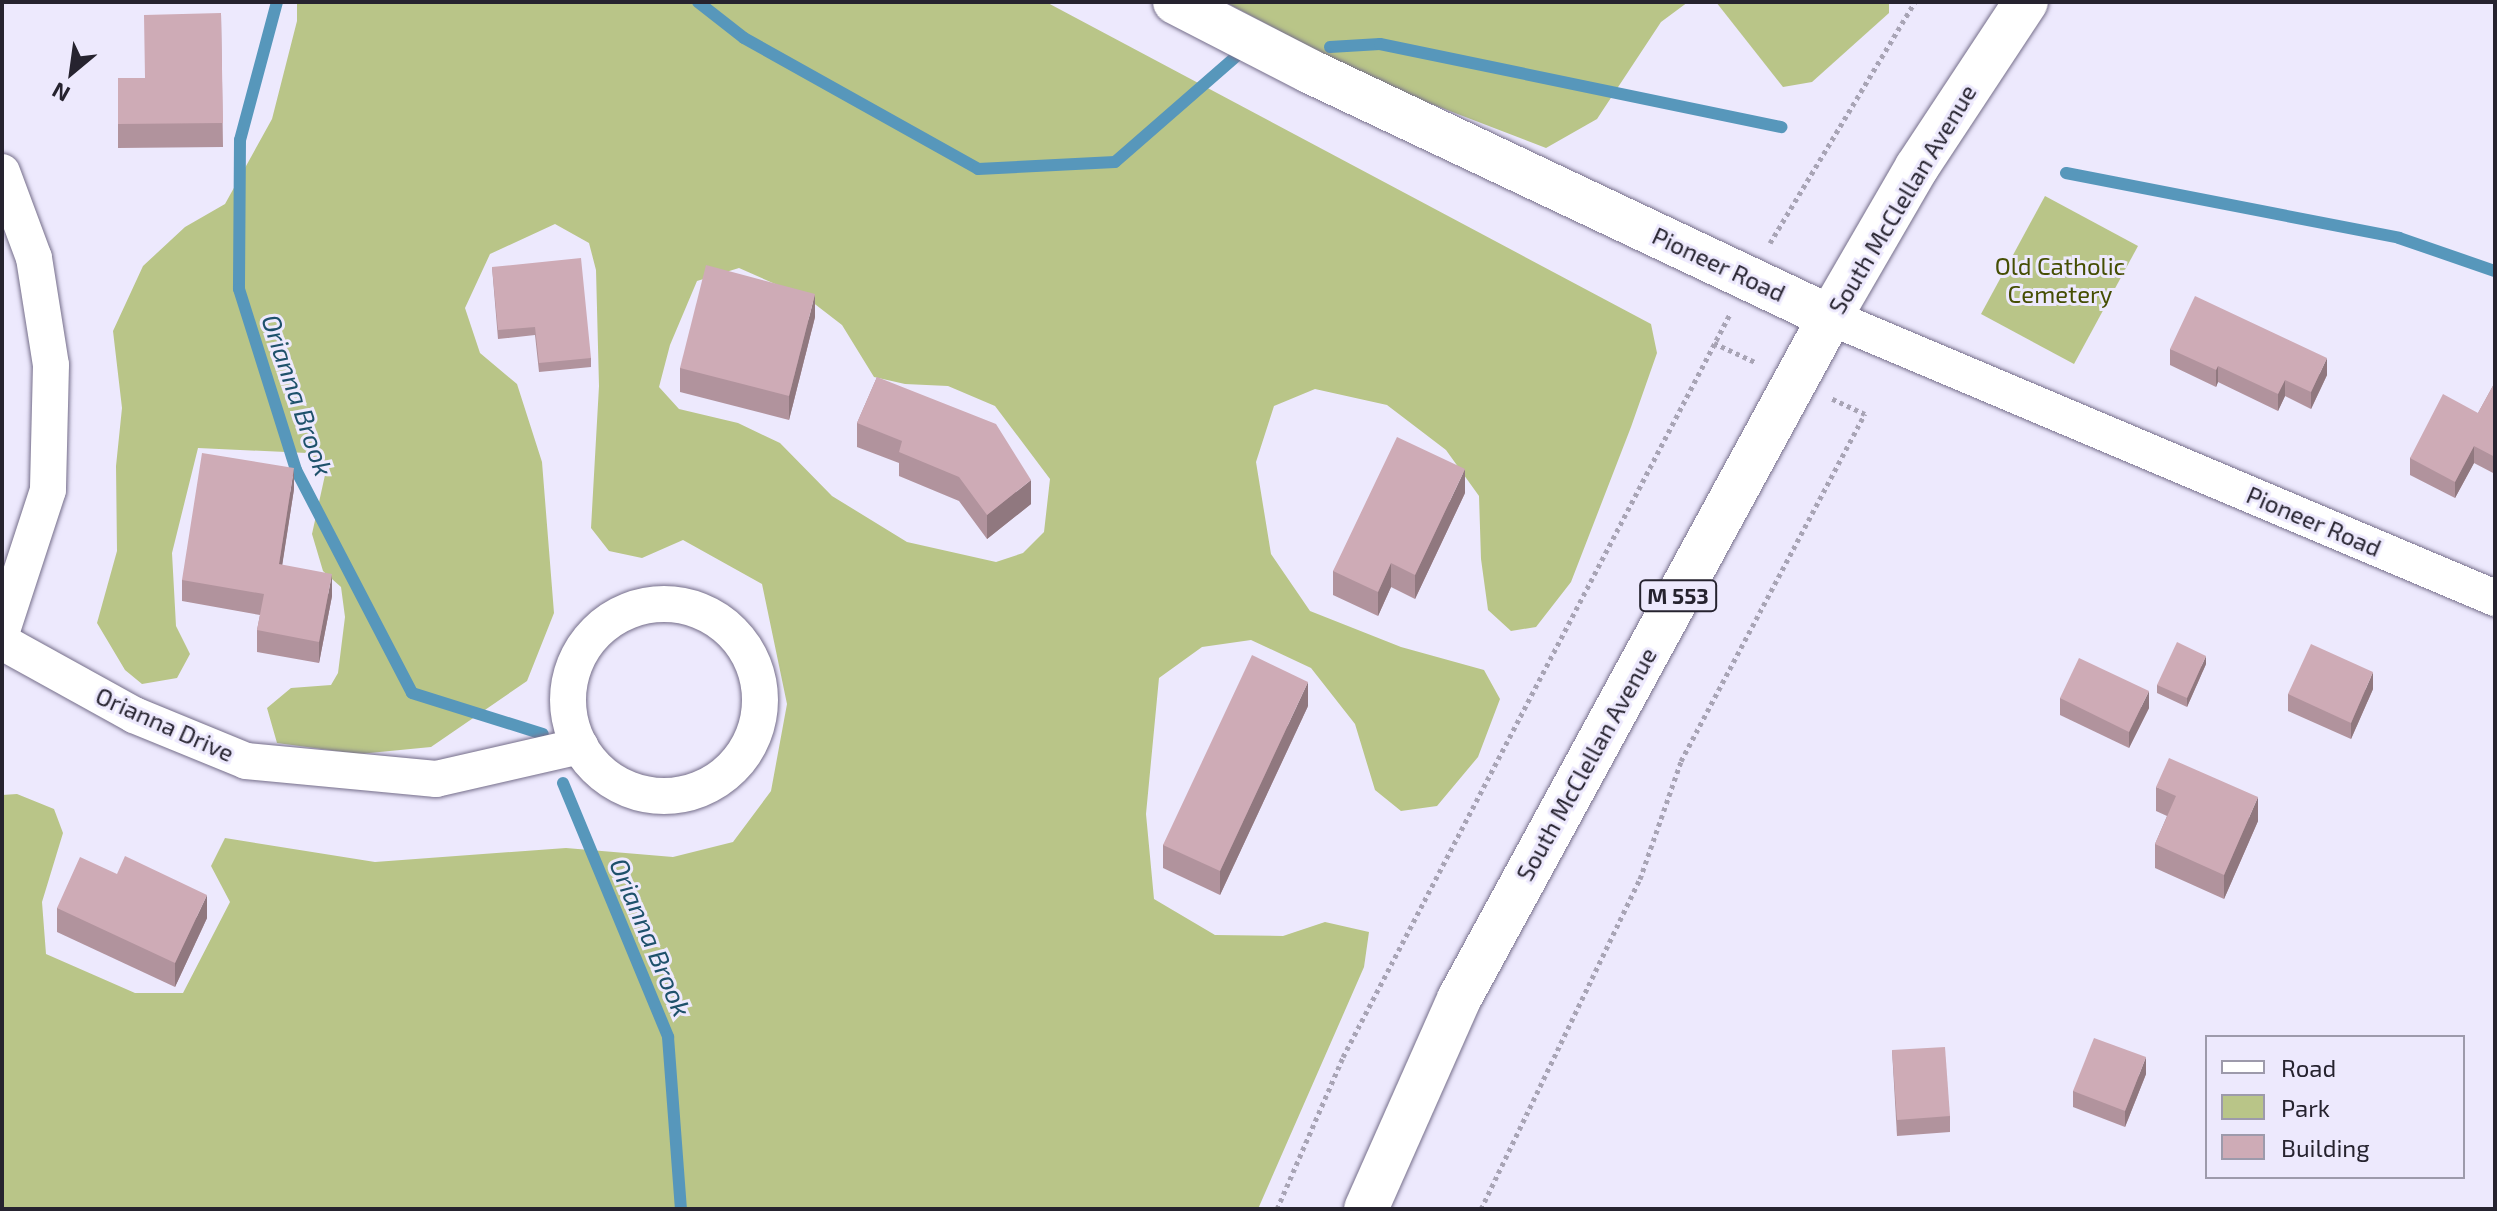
<!DOCTYPE html>
<html>
<head>
<meta charset="utf-8">
<style>
	body { margin:0 }
	#map { position:relative; width:2497px; height:1211px; overflow:hidden; background:#ede9fd; font-family:"Exo 2",sans-serif }
	div>[style] { position:absolute }
	.green>* { inset:0; background:#b9c588 }
	.stream>* { height:12px; margin:-6px; padding:0 6px; transform-origin:6px; border-radius:6px; background:#5797bb }
	.path>* { height:5px; margin-top:-2.5px; transform-origin:0; background:repeating-linear-gradient(90deg,#a8a4b5 0 4px,transparent 0 8px) }
	.roads { filter:drop-shadow(0 0 2px #756e8a) drop-shadow(0 0 2px #756e8a) }
	.minor>* { height:36px; margin:-18px; padding:0 18px; transform-origin:18px; border-radius:18px; background:#fff }
	.minor>.ring { margin:-18px; padding:0; box-sizing:content-box; background:none; border:36px solid #fff; border-radius:50% }
	.tertiary>* { height:44px; margin:-22px; padding:0 22px; transform-origin:22px; border-radius:22px; background:#fff }
	.primary>* { height:44px; margin:-22px; padding:0 22px; transform-origin:22px; border-radius:22px; background:#fff }
	.wall>* { inset:0; background:#b1939d }
	.shaded-wall>* { inset:0; background:#90787f }
	.building>* { inset:0; background:#ceabb6 }
	span { translate:-50% -50%; white-space:nowrap; text-align:center; line-height:1.15; -webkit-text-stroke:6px #ede9fd; paint-order:stroke }
	.shield-label span { padding:2px 6px; background:#ede9fd; border:2px solid; border-radius:6px; -webkit-text-stroke-width:0 }
	.shield-label { font-size:22px; color:#26232f; font-weight:700 }
	.street-label { font-size:24px; color:#26232f }
	.park-label { font-size:24px; color:#454e03 }
	.water-label { font-size:26px; color:#1e516b; font-style:italic }
	.frame { position:absolute; inset:0; border:4px solid #26232f; pointer-events:none }
	.legend { position:absolute; left:2205px; top:1035px; width:260px; height:144px; box-sizing:border-box; background:#ede9fd; border:2px solid #9d9aab; margin:0; padding:10px 14px; list-style:none; font-size:24px; color:#26232f }
	.legend li { display:flex; align-items:center; gap:16px; height:40px }
	.legend b { width:40px; border:2px solid #9d9aab }
	.north { position:absolute; left:32px; top:32px; width:80px; height:80px; -webkit-text-stroke:6px #ede9fd; paint-order:stroke; rotate:209deg; font-size:22px; font-weight:700; line-height:32px; text-align:center; color:#26232f }
	.north::after { content:''; display:block; margin:auto; width:28px; height:36px; background:#26232f; clip-path:polygon(50% 0,100% 100%,50% 72%,0 100%) }
</style>
</head>
<body>
<div id="map">
	<div class="green">
		<div style="clip-path:polygon(evenodd,297px 2px,1046px 2px,1651px 324px,1657px 353px,1631px 427px,1571px 582px,1536px 627px,1511px 631px,1488px 610px,1481px 559px,1479px 496px,1446px 450px,1387px 405px,1315px 389px,1274px 406px,1256px 462px,1271px 554px,1310px 611px,1401px 647px,1484px 670px,1500px 699px,1478px 757px,1437px 806px,1401px 811px,1375px 790px,1355px 724px,1311px 668px,1251px 640px,1202px 647px,1159px 678px,1146px 814px,1154px 899px,1215px 935px,1283px 936px,1325px 922px,1369px 932px,1364px 967px,1258px 1209px,2px 1209px,2px 795px,17px 794px,54px 809px,63px 833px,42px 902px,46px 954px,135px 993px,183px 993px,230px 902px,211px 866px,225px 838px,375px 862px,566px 848px,673px 857px,733px 842px,771px 791px,787px 704px,762px 584px,683px 540px,642px 558px,609px 551px,591px 528px,599px 386px,596px 270px,589px 243px,555px 224px,490px 254px,465px 308px,480px 353px,517px 384px,542px 462px,554px 613px,527px 681px,431px 747px,359px 754px,277px 743px,267px 708px,291px 688px,331px 685px,338px 673px,345px 617px,341px 587px,323px 571px,312px 534px,325px 475px,307px 453px,198px 448px,172px 553px,176px 626px,190px 654px,177px 678px,142px 684px,125px 670px,97px 623px,117px 551px,116px 466px,122px 408px,113px 331px,143px 266px,185px 227px,225px 204px,272px 119px,297px 21px,297px 2px,739px 268px,807px 298px,842px 325px,874px 377px,905px 384px,948px 386px,995px 406px,1050px 479px,1044px 532px,1023px 553px,996px 562px,907px 542px,832px 496px,780px 443px,738px 423px,679px 409px,659px 387px,670px 345px,697px 281px,739px 268px)"></div>
		<div style="clip-path:polygon(1225px 2px,1688px 2px,1661px 22px,1597px 119px,1546px 148px,1382px 85px)"></div>
		<div style="clip-path:polygon(1716px 2px,1889px 2px,1889px 13px,1812px 82px,1783px 87px)"></div>
		<div style="clip-path:polygon(2045px 196px,2138px 246px,2074px 364px,1981px 314px)"></div>
	</div>
	<div class="stream">
		<div style="left:277px;top:2px;width:143px;rotate:105deg"></div>
		<div style="left:240px;top:140px;width:149px;rotate:90.4deg"></div>
		<div style="left:239px;top:289px;width:190px;rotate:72.5deg"></div>
		<div style="left:296px;top:470px;width:251px;rotate:62.5deg"></div>
		<div style="left:412px;top:693px;width:137px;rotate:17.4deg"></div>
		<div style="left:698px;top:2px;width:58px;rotate:38deg"></div>
		<div style="left:744px;top:38px;width:268px;rotate:29.2deg"></div>
		<div style="left:978px;top:169px;width:137px;rotate:-2.9deg"></div>
		<div style="left:1115px;top:162px;width:164px;rotate:-41.1deg"></div>
		<div style="left:1330px;top:47px;width:50px;rotate:-3.4deg"></div>
		<div style="left:1380px;top:44px;width:410px;rotate:11.7deg"></div>
		<div style="left:2066px;top:173px;width:339px;rotate:11deg"></div>
		<div style="left:2399px;top:238px;width:102px;rotate:19deg"></div>
		<div style="left:563px;top:783px;width:275px;rotate:67.5deg"></div>
		<div style="left:668px;top:1037px;width:172px;rotate:85.7deg"></div>
	</div>
	<div class="path">
		<div style="left:1770px;top:243px;width:281px;rotate:-59deg"></div>
		<div style="left:1714px;top:343px;width:47px;rotate:24.9deg"></div>
		<div style="left:1277px;top:1209px;width:166px;rotate:-66.5deg"></div>
		<div style="left:1343px;top:1057px;width:838px;rotate:-62.49deg"></div>
		<div style="left:1481px;top:1209px;width:366px;rotate:-64.3deg"></div>
		<div style="left:1640px;top:879px;width:125px;rotate:-70.8deg"></div>
		<div style="left:1681px;top:761px;width:393px;rotate:-62.1deg"></div>
		<div style="left:1865px;top:414px;width:38px;rotate:-155deg"></div>
	</div>
	<div class="roads">
		<div class="minor">
			<div style="left:2px;top:172px;width:92px;rotate:69.6deg"></div>
			<div style="left:34px;top:258px;width:108px;rotate:81deg"></div>
			<div style="left:51px;top:365px;width:125px;rotate:91.4deg"></div>
			<div style="left:48px;top:490px;width:148px;rotate:108.1deg"></div>
			<div style="left:1830px;top:317px;width:722px;rotate:22.91deg"></div>
			<div class="ring" style="left:568px;top:604px;width:156px;height:156px"></div>
			<div style="left:2px;top:642px;width:151px;rotate:28.9deg"></div>
			<div style="left:134px;top:715px;width:121px;rotate:22.3deg"></div>
			<div style="left:246px;top:761px;width:191px;rotate:5.4deg"></div>
			<div style="left:436px;top:779px;width:148px;rotate:-12.9deg"></div>
		</div>
		<div class="tertiary">
			<div style="left:1175px;top:2px;width:151px;rotate:27.2deg"></div>
			<div style="left:1309px;top:71px;width:576px;rotate:25.28deg"></div>
		</div>
		<div class="primary">
			<div style="left:1366px;top:1209px;width:230px;rotate:-66.1deg"></div>
			<div style="left:1459px;top:999px;width:776px;rotate:-61.45deg"></div>
			<div style="left:1830px;top:317px;width:173px;rotate:-59.9deg"></div>
			<div style="left:1917px;top:167px;width:198px;rotate:-56.6deg"></div>
		</div>
	</div>
	<div class="wall">
		<div style="clip-path:polygon(221px 13px,223px 147px,118px 148px,118px 78px,145px 78px)"></div>
		<div style="clip-path:polygon(492px 267px,591px 358px,591px 367px,539px 372px,535px 335px,498px 339px)"></div>
		<div style="clip-path:polygon(815px 317px,789px 420px,680px 392px,680px 368px)"></div>
		<div style="clip-path:polygon(2170px 349px,2327px 375px,2311px 409px,2285px 396px,2278px 411px,2218px 382px,2216px 387px,2170px 365px)"></div>
		<div style="clip-path:polygon(877px 377px,1031px 504px,987px 539px,959px 501px,899px 476px,899px 463px,857px 447px,857px 423px)"></div>
		<div style="clip-path:polygon(2495px 382px,2495px 474px,2474px 463px,2455px 498px,2410px 475px,2410px 458px,2478px 413px)"></div>
		<div style="clip-path:polygon(294px 489px,282px 565px,332px 596px,319px 663px,257px 652px,257px 630px,260px 615px,182px 601px,182px 580px)"></div>
		<div style="clip-path:polygon(1465px 493px,1415px 599px,1391px 587px,1378px 616px,1333px 595px,1333px 571px)"></div>
		<div style="clip-path:polygon(2206px 664px,2187px 707px,2157px 693px,2157px 685px)"></div>
		<div style="clip-path:polygon(2373px 689px,2351px 739px,2288px 711px,2288px 694px)"></div>
		<div style="clip-path:polygon(2060px 698px,2149px 708px,2129px 748px,2060px 715px)"></div>
		<div style="clip-path:polygon(1308px 706px,1220px 895px,1163px 868px,1163px 845px)"></div>
		<div style="clip-path:polygon(2156px 787px,2258px 821px,2224px 899px,2155px 868px,2155px 844px,2167px 816px,2156px 811px)"></div>
		<div style="clip-path:polygon(57px 908px,207px 918px,175px 987px,57px 932px)"></div>
		<div style="clip-path:polygon(1892px 1050px,1950px 1116px,1950px 1132px,1897px 1136px)"></div>
		<div style="clip-path:polygon(2146px 1074px,2125px 1127px,2073px 1107px,2073px 1091px)"></div>
	</div>
	<div class="shaded-wall">
		<div style="clip-path:polygon(815px 294px,815px 317px,789px 420px,789px 396px)"></div>
		<div style="clip-path:polygon(2327px 358px,2327px 375px,2311px 409px,2311px 392px)"></div>
		<div style="clip-path:polygon(2218px 366px,2218px 382px,2216px 387px,2216px 370px)"></div>
		<div style="clip-path:polygon(2285px 380px,2285px 396px,2278px 411px,2278px 394px)"></div>
		<div style="clip-path:polygon(2474px 446px,2474px 463px,2455px 498px,2455px 482px)"></div>
		<div style="clip-path:polygon(294px 468px,294px 489px,279px 586px,279px 564px)"></div>
		<div style="clip-path:polygon(1465px 469px,1465px 493px,1415px 599px,1415px 575px)"></div>
		<div style="clip-path:polygon(1031px 480px,1031px 504px,987px 539px,987px 515px)"></div>
		<div style="clip-path:polygon(1391px 563px,1391px 587px,1378px 616px,1378px 592px)"></div>
		<div style="clip-path:polygon(332px 574px,332px 596px,319px 663px,319px 642px)"></div>
		<div style="clip-path:polygon(2206px 656px,2206px 664px,2187px 707px,2187px 698px)"></div>
		<div style="clip-path:polygon(2373px 672px,2373px 689px,2351px 739px,2351px 723px)"></div>
		<div style="clip-path:polygon(1308px 682px,1308px 706px,1220px 895px,1220px 871px)"></div>
		<div style="clip-path:polygon(2149px 691px,2149px 708px,2129px 748px,2129px 732px)"></div>
		<div style="clip-path:polygon(2258px 797px,2258px 821px,2224px 899px,2224px 875px)"></div>
		<div style="clip-path:polygon(207px 895px,207px 918px,175px 987px,175px 963px)"></div>
		<div style="clip-path:polygon(2146px 1057px,2146px 1074px,2125px 1127px,2125px 1111px)"></div>
	</div>
	<div class="building">
		<div style="clip-path:polygon(221px 13px,223px 123px,118px 124px,118px 78px,145px 78px,144px 15px)"></div>
		<div style="clip-path:polygon(581px 258px,591px 358px,539px 363px,535px 327px,498px 330px,492px 267px)"></div>
		<div style="clip-path:polygon(706px 265px,815px 294px,789px 396px,680px 368px)"></div>
		<div style="clip-path:polygon(2195px 296px,2327px 358px,2311px 392px,2285px 380px,2278px 394px,2218px 366px,2216px 370px,2170px 349px)"></div>
		<div style="clip-path:polygon(877px 377px,996px 424px,1031px 480px,987px 515px,959px 477px,899px 452px,902px 441px,857px 423px)"></div>
		<div style="clip-path:polygon(2495px 382px,2495px 457px,2474px 446px,2455px 482px,2410px 458px,2443px 394px,2478px 413px)"></div>
		<div style="clip-path:polygon(1397px 437px,1465px 469px,1415px 575px,1391px 563px,1378px 592px,1333px 571px)"></div>
		<div style="clip-path:polygon(202px 453px,294px 468px,279px 564px,332px 574px,319px 642px,257px 630px,264px 594px,182px 580px)"></div>
		<div style="clip-path:polygon(2177px 642px,2206px 656px,2187px 698px,2157px 685px)"></div>
		<div style="clip-path:polygon(2311px 644px,2373px 672px,2351px 723px,2288px 694px)"></div>
		<div style="clip-path:polygon(1252px 655px,1308px 682px,1220px 871px,1163px 845px)"></div>
		<div style="clip-path:polygon(2079px 658px,2149px 691px,2129px 732px,2060px 698px)"></div>
		<div style="clip-path:polygon(2169px 758px,2258px 797px,2224px 875px,2155px 844px,2176px 796px,2156px 787px)"></div>
		<div style="clip-path:polygon(125px 856px,207px 895px,175px 963px,57px 908px,80px 857px,117px 874px)"></div>
		<div style="clip-path:polygon(2094px 1038px,2146px 1057px,2125px 1111px,2073px 1091px)"></div>
		<div style="clip-path:polygon(1945px 1047px,1950px 1116px,1897px 1120px,1892px 1050px)"></div>
	</div>
	<div class="shield-label">
		<span style="left:1678px;top:596px">M 553</span>
	</div>
	<div class="street-label">
		<span style="left:1902px;top:199px;rotate:-59deg">South McClellan Avenue</span>
		<span style="left:1719px;top:264px;rotate:25deg">Pioneer Road</span>
		<span style="left:2314px;top:521px;rotate:23deg">Pioneer Road</span>
		<span style="left:165px;top:724px;rotate:24deg">Orianna Drive</span>
		<span style="left:1586px;top:764px;rotate:-61deg">South McClellan Avenue</span>
	</div>
	<div class="park-label">
		<span style="left:2060px;top:280px">Old Catholic<br>Cemetery</span>
	</div>
	<div class="water-label">
		<span style="left:298px;top:395px;rotate:71deg">Orianna Brook</span>
		<span style="left:651px;top:937px;rotate:67deg">Orianna Brook</span>
	</div>
	<div class="frame"></div>
	<ul class="legend">
	<li><b style="height:10px;background:#fff"></b>Road</li>
	<li><b style="height:22px;background:#b9c588"></b>Park</li>
	<li><b style="height:22px;background:#ceabb6"></b>Building</li>
	</ul>
	<div class="north">N</div>
</div>
</body>
</html>
